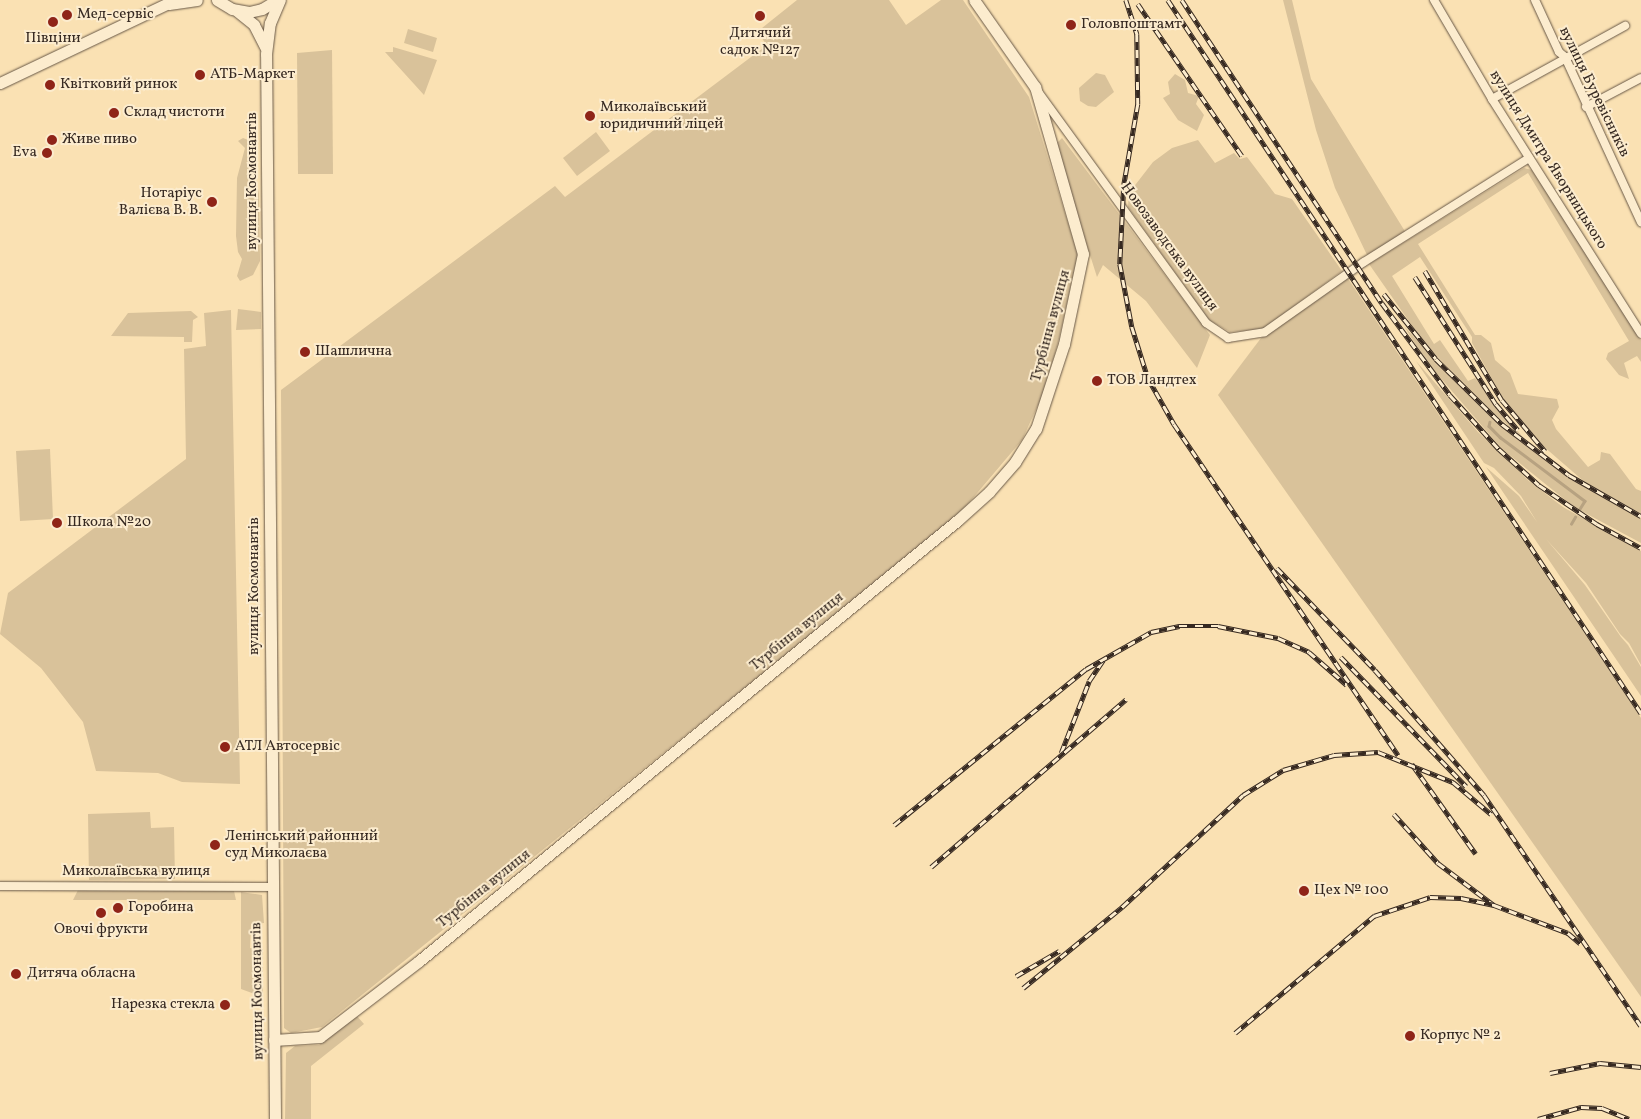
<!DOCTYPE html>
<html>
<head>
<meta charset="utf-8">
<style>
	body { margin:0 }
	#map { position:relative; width:1641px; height:1119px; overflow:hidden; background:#fae1b3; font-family:Vollkorn,serif }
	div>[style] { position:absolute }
	.green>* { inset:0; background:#d9c29a }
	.stream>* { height:2.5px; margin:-1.25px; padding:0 1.25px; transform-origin:1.25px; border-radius:1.25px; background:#b7a281 }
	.roads { filter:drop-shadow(0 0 1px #675746) drop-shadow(0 0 1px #675746) }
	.street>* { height:8px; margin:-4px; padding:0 4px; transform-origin:4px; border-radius:4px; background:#fcecce }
	.secondary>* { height:11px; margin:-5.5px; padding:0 5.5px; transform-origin:5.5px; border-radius:5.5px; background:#fcecce }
	.rail>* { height:4.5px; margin-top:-2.25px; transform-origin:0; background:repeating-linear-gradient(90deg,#fcecce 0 8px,#362921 0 16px); box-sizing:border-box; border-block:1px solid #362921 }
	.dots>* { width:14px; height:14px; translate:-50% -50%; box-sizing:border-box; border:2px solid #fcecce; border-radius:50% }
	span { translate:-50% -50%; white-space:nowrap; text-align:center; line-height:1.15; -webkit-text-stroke:4px #fcecce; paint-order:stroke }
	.poi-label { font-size:15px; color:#362921 }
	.left { translate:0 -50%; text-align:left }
	.right { translate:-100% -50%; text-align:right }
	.street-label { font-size:15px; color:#362921 }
</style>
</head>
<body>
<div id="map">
	<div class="green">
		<div style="clip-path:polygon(797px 0,889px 0,906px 25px,941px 0,963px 0,1029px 97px,1078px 255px,1058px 343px,1044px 392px,1022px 440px,956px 518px,322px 1027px,291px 1033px,284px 1028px,281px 390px,555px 186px,565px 197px,767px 45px,757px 32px)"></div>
		<div style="clip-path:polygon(1283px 0,1292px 0,1311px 79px,1406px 233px,1367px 255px,1335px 188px,1316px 130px)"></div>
		<div style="clip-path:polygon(408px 29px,437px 38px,433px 52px,404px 43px)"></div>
		<div style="clip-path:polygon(393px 47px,437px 60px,424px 95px,385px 52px,393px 52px)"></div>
		<div style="clip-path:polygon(332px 50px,333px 174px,298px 174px,297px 53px)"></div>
		<div style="clip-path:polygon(1096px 73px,1105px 75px,1114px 92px,1096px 107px,1088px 106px,1080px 101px,1079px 88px)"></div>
		<div style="clip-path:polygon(1175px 74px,1185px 80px,1188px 93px,1199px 96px,1196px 104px,1204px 115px,1197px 131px,1178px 120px,1163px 98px,1170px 94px,1168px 82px)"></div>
		<div style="clip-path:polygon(596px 132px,610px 151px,577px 176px,563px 158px)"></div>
		<div style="clip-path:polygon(243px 138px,256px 143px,252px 157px,259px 194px,260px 261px,253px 275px,240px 281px,237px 276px,242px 259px,238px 252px,236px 236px,237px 178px,245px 148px,238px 141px)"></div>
		<div style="clip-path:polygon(1062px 138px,1210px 335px,1197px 368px,1146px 301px,1103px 265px,1097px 277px,1055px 145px)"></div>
		<div style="clip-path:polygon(1198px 140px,1215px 163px,1234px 153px,1240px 159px,1247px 157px,1275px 194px,1292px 199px,1342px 271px,1263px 329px,1230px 332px,1209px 320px,1128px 207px,1129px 193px,1153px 162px,1172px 148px)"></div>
		<div style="clip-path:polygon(1524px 168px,1532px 170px,1641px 340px,1641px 362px,1637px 356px,1624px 363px,1629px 379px,1619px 375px,1606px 359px,1608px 353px,1629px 341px,1528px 173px,1418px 244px,1475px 335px,1481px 335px,1491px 343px,1495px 360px,1510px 373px,1518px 394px,1557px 399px,1559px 407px,1552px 420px,1556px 429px,1588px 467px,1600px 460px,1601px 452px,1610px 454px,1636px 489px,1641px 491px,1641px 514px,1587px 484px,1535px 439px,1506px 404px,1472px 343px,1472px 337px,1420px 257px,1392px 276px,1434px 344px,1440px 340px,1468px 381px,1475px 378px,1525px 440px,1475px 397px,1422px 340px,1369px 264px)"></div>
		<div style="clip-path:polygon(1347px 277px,1641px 718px,1641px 997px,1218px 395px,1261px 338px)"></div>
		<div style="clip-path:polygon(238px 309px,261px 312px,261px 329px,236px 330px)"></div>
		<div style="clip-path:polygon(231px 310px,240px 784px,182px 782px,158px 773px,96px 771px,83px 722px,41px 668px,0 634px,8px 593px,186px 459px,184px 349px,206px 346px,204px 313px)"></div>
		<div style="clip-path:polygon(191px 311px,198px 317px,193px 320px,192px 342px,184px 342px,184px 337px,111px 336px,128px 313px)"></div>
		<div style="clip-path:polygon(1404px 326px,1454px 381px,1507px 431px,1578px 482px,1641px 518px,1641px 543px,1574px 507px,1502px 449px,1425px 360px)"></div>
		<div style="clip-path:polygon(1416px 361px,1478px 432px,1529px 481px,1563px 507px,1641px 551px,1641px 665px,1629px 643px,1620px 634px,1586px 583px,1546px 539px,1585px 585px,1621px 637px,1628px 645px,1641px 667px,1641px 696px,1486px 467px,1519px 496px,1537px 522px,1521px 496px,1494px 468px,1484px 463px)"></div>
		<div style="clip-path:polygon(50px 449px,53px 519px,20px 521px,16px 451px)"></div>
		<div style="clip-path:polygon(150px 812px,151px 828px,174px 827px,175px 879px,89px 880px,88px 814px)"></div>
		<div style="clip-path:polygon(78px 890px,234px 891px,236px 900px,73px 900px)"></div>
		<div style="clip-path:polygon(241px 892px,262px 895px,264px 923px,251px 924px,250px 948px,263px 949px,263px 997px,241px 989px)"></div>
		<div style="clip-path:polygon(356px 1015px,364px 1024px,311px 1066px,311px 1119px,285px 1119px,286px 1053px,295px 1046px,319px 1045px)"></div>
	</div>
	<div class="stream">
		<div style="left:1490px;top:422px;width:4px;rotate:104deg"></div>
		<div style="left:1489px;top:426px;width:16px;rotate:45deg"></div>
		<div style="left:1500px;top:437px;width:106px;rotate:37deg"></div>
		<div style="left:1585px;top:501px;width:9px;rotate:122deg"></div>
		<div style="left:1571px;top:524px;width:8px;rotate:-60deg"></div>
	</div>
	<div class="roads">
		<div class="street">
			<div style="left:1434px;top:0;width:115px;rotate:59.6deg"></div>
			<div style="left:1492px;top:99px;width:278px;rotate:57.6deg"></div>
			<div style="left:1535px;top:0;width:57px;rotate:65.2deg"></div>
			<div style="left:1559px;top:52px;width:8px;rotate:40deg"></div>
			<div style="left:1565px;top:57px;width:182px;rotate:65.3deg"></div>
			<div style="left:1039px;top:93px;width:284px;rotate:54deg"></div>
			<div style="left:1206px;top:323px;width:27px;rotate:34deg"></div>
			<div style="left:1228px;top:338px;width:37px;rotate:-9deg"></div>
			<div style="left:1265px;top:332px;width:121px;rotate:-35.3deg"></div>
			<div style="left:1364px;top:262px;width:195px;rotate:-32.2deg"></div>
			<div style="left:1492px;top:99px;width:152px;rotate:-28.8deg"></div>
			<div style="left:1586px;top:107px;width:62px;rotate:-27.8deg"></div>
			<div style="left:0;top:886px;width:272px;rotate:0.2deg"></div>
		</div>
		<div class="secondary">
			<div style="left:217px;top:0;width:17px;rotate:31deg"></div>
			<div style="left:232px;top:9px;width:17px;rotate:10deg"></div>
			<div style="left:249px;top:12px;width:13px;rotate:-13deg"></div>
			<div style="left:262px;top:9px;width:17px;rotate:-31deg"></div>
			<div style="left:169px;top:4px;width:28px;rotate:-8deg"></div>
			<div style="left:237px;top:11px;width:22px;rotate:39deg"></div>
			<div style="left:254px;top:25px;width:25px;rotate:63deg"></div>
			<div style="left:0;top:83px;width:194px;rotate:-25.4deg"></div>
			<div style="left:274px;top:1040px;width:46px;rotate:-3.7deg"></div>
			<div style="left:320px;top:1037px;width:125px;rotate:-37.5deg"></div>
			<div style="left:419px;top:961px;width:696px;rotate:-39.29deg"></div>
			<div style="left:958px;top:520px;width:42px;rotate:-42.1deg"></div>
			<div style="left:989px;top:492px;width:40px;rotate:-49deg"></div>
			<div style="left:1015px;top:462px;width:39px;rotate:-58deg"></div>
			<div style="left:1036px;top:429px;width:89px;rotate:-71.8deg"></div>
			<div style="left:1064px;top:344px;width:92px;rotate:-78.1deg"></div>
			<div style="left:1083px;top:254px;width:174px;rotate:-106deg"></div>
			<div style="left:1035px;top:87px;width:106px;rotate:-125deg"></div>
			<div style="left:275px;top:1119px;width:1065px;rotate:-90.48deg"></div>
			<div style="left:266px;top:54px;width:31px;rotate:-83deg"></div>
			<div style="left:270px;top:23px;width:25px;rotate:-67deg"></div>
		</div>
	</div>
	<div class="rail">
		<div style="left:1126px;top:0;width:36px;rotate:72deg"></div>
		<div style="left:1137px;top:34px;width:70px;rotate:89.2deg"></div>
		<div style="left:1138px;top:104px;width:82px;rotate:99.8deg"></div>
		<div style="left:1124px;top:185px;width:79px;rotate:92.9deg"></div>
		<div style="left:1120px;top:264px;width:64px;rotate:79.2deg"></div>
		<div style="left:1132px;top:327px;width:53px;rotate:72.6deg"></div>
		<div style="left:1148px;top:378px;width:53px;rotate:60.5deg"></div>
		<div style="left:1174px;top:424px;width:400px;rotate:55.9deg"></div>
		<div style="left:1168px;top:0;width:856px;rotate:56.44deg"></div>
		<div style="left:1182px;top:0;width:363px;rotate:56.6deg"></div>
		<div style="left:1382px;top:303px;width:114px;rotate:53.5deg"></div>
		<div style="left:1450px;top:395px;width:73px;rotate:47.8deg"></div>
		<div style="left:1499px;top:449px;width:54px;rotate:42deg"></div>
		<div style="left:1539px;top:485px;width:70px;rotate:33.9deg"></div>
		<div style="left:1597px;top:524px;width:50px;rotate:28.6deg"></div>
		<div style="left:1138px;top:4px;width:184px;rotate:55.6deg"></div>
		<div style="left:1425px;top:271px;width:150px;rotate:59.2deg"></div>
		<div style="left:1502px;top:400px;width:67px;rotate:49.9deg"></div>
		<div style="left:1415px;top:277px;width:151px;rotate:57.5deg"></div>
		<div style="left:1496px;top:404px;width:34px;rotate:50deg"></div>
		<div style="left:1384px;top:294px;width:83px;rotate:51.3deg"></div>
		<div style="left:1436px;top:359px;width:93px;rotate:44.6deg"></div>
		<div style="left:1502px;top:424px;width:84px;rotate:37.3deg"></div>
		<div style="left:1569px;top:475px;width:83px;rotate:29.7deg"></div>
		<div style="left:1277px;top:568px;width:141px;rotate:46.1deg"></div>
		<div style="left:1375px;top:670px;width:166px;rotate:48.9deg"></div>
		<div style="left:1484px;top:795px;width:279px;rotate:55.8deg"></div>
		<div style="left:1341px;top:657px;width:180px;rotate:45.9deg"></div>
		<div style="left:1061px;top:753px;width:77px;rotate:-68.7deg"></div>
		<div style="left:1089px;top:681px;width:25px;rotate:-56deg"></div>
		<div style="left:1412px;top:764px;width:110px;rotate:54.6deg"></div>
		<div style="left:1394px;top:814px;width:66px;rotate:48.1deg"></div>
		<div style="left:1438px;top:863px;width:70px;rotate:36.9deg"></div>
		<div style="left:1494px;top:905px;width:79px;rotate:20.7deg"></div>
		<div style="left:1568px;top:933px;width:16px;rotate:40deg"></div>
		<div style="left:894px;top:825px;width:247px;rotate:-39.1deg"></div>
		<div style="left:1086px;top:669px;width:75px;rotate:-29.6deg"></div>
		<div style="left:1151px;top:632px;width:29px;rotate:-12deg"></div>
		<div style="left:1179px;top:626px;width:39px"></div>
		<div style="left:1218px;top:626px;width:61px;rotate:11.3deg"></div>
		<div style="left:1278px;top:638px;width:34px;rotate:24deg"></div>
		<div style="left:1309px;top:652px;width:50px;rotate:41deg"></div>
		<div style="left:931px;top:867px;width:257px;rotate:-40.7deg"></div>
		<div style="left:1016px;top:976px;width:50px;rotate:-30.2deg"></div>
		<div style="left:1023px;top:988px;width:128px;rotate:-39.3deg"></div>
		<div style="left:1122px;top:907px;width:165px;rotate:-42.8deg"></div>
		<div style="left:1243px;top:795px;width:47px;rotate:-32deg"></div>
		<div style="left:1283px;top:770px;width:53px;rotate:-16.4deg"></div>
		<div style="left:1334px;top:755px;width:44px;rotate:-3.9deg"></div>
		<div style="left:1378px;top:752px;width:81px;rotate:21.8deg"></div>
		<div style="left:1453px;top:782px;width:50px;rotate:40.1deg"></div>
		<div style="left:1235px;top:1033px;width:182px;rotate:-40.1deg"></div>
		<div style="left:1374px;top:916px;width:59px;rotate:-18.7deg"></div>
		<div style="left:1430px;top:897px;width:31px;rotate:2deg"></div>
		<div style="left:1461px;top:898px;width:34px;rotate:12deg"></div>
		<div style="left:1550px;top:1073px;width:51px;rotate:-11.3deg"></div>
		<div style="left:1600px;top:1063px;width:41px;rotate:5.6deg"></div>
		<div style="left:1538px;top:1119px;width:45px;rotate:-15.6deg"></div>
		<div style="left:1581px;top:1107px;width:21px;rotate:3deg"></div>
		<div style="left:1602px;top:1108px;width:29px;rotate:22deg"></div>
	</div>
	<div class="dots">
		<div style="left:67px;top:15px;background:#8f2418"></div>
		<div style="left:760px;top:16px;background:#8f2418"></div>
		<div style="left:53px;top:22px;background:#8f2418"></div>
		<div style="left:1071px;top:25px;background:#8f2418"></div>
		<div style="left:200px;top:75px;background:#8f2418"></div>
		<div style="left:50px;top:85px;background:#8f2418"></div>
		<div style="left:114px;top:113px;background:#8f2418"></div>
		<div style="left:590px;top:116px;background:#8f2418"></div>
		<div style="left:52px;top:140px;background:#8f2418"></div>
		<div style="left:47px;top:153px;background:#8f2418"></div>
		<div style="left:212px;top:202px;background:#8f2418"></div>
		<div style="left:305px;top:352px;background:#8f2418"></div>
		<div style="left:1097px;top:381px;background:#8f2418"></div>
		<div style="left:57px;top:523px;background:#8f2418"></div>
		<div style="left:225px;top:747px;background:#8f2418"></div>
		<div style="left:215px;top:845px;background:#8f2418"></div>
		<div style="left:1304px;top:891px;background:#8f2418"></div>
		<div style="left:118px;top:908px;background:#8f2418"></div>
		<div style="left:101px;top:913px;background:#8f2418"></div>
		<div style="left:16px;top:974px;background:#8f2418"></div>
		<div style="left:225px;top:1005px;background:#8f2418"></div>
		<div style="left:1410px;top:1036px;background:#8f2418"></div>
	</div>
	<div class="poi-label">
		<span class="left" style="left:77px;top:15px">Мед-сервіс</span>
		<span class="left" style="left:1081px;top:25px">Головпоштамт</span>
		<span style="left:760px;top:42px">Дитячий<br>садок №127</span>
		<span style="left:53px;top:39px">Півціни</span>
		<span class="left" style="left:210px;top:75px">АТБ-Маркет</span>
		<span class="left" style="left:60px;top:85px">Квітковий ринок</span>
		<span class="left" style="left:600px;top:116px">Миколаївський<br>юридичний ліцей</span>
		<span class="left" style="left:124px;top:113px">Склад чистоти</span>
		<span class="left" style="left:62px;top:140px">Живе пиво</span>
		<span class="right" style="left:37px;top:153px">Eva</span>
		<span class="right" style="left:202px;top:202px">Нотаріус<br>Валієва В. В.</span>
		<span class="left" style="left:315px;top:352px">Шашлична</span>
		<span class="left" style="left:1107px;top:381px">ТОВ Ландтех</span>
		<span class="left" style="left:67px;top:523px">Школа №20</span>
		<span class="left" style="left:235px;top:747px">АТЛ Автосервіс</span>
		<span class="left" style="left:225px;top:845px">Ленінський районний<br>суд Миколаєва</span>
		<span class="left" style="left:1314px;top:891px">Цех № 100</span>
		<span class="left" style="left:128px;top:908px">Горобина</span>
		<span style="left:101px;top:930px">Овочі фрукти</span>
		<span class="left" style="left:27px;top:974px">Дитяча обласна</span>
		<span class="right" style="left:215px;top:1005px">Нарезка стекла</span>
		<span class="left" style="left:1420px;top:1036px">Корпус № 2</span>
	</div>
	<div class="street-label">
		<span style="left:1594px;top:92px;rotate:64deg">вулиця Буревісників</span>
		<span style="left:1548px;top:160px;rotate:58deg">вулиця Дмитра Яворницького</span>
		<span style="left:253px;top:181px;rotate:-90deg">вулиця Космонавтів</span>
		<span style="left:1169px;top:247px;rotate:54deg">Новозаводська вулиця</span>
		<span style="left:1051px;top:326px;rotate:-75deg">Турбінна вулиця</span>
		<span style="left:255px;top:586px;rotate:-90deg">вулиця Космонавтів</span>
		<span style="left:797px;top:632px;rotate:-39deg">Турбінна вулиця</span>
		<span style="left:136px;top:872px">Миколаївська вулиця</span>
		<span style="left:484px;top:889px;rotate:-39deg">Турбінна вулиця</span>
		<span style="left:258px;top:991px;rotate:-91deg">вулиця Космонавтів</span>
	</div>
</div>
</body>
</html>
